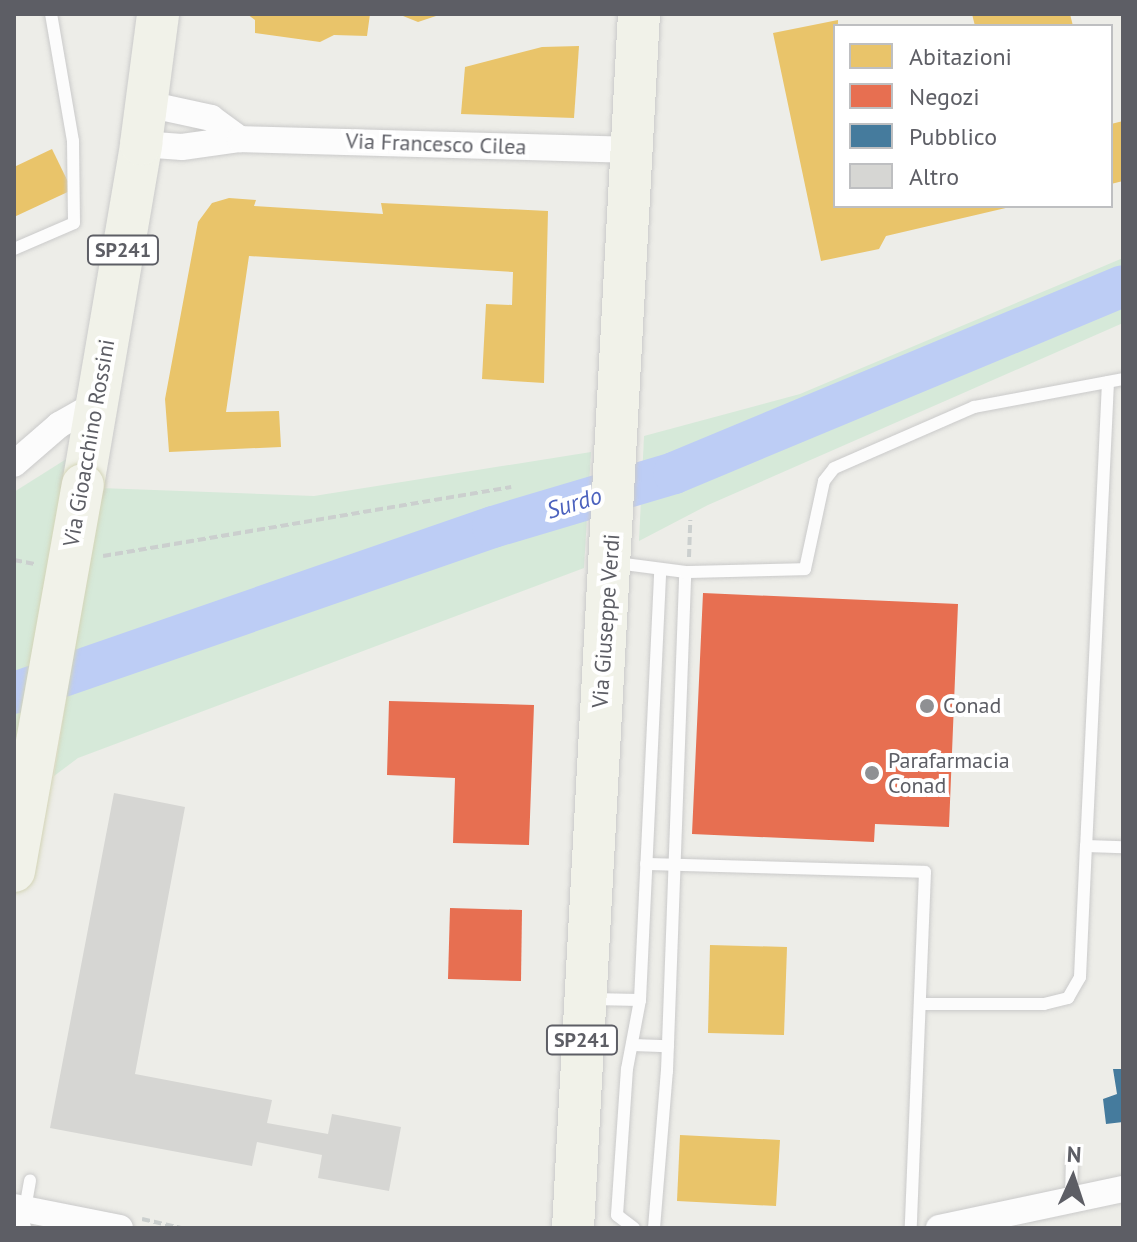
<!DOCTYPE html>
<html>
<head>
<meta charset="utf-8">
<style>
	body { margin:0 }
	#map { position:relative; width:1137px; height:1242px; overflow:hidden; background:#edede8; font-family:"PT Sans",sans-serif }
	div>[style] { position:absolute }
	.green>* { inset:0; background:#d6e9d9 }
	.homes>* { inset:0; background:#e9c46a }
	.shops>* { inset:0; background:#e76f51 }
	.public>* { inset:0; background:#457b9d }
	.river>* { height:42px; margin:-21px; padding:0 21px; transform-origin:21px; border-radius:21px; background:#bdcdf5 }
	.building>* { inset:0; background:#d6d6d3 }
	.path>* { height:4px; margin-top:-2px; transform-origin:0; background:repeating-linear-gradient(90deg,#cbcfce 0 8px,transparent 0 12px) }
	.roads { filter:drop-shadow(0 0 2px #cacaca) drop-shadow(0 0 2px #cacaca) }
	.lane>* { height:12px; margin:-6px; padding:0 6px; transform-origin:6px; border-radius:6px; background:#fcfcfc }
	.street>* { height:26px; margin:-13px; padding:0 13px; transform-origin:13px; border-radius:13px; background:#fcfcfc }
	.primary>* { height:42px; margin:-21px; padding:0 21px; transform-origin:21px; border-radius:21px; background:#f1f2e9 }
	.bridges { filter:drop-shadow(0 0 2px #d3d4b7) drop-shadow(0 0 2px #d3d4b7) }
	.primary-bridge>* { height:42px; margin:-21px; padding:0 21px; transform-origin:21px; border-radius:21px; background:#f1f2e9 }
	.dots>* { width:22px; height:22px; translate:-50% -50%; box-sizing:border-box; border:4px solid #fff; border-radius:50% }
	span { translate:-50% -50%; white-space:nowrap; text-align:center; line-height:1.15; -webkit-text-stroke:8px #fff; paint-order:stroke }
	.shield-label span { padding:2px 6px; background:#fff; border:2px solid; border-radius:6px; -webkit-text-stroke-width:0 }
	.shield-label { font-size:20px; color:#5d5e65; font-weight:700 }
	.street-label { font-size:22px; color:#5d5e65 }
	.poi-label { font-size:22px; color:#5d5e65 }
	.left { translate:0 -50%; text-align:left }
	.water-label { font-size:24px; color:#4c62be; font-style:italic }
	.frame { position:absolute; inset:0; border:16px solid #5d5e65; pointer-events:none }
	.legend { position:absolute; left:833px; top:24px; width:280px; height:184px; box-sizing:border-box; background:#fff; border:2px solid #bebfc1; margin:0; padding:10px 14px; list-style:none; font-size:24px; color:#5d5e65 }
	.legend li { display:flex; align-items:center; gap:16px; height:40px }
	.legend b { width:40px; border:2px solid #bebfc1 }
	.north { position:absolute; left:1033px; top:1138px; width:80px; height:80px; -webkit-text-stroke:6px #fff; paint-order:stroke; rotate:3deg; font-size:22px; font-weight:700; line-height:32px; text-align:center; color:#5d5e65 }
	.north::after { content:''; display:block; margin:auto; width:28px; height:36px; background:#5d5e65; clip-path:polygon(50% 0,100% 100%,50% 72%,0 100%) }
</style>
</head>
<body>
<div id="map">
	<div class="green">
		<div style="clip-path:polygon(1123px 258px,1123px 323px,708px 505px,639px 541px,644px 436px,800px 394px)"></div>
		<div style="clip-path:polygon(79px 451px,14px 776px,14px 492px)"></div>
		<div style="clip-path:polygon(591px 452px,584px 568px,78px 758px,54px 776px,100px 488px,314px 496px)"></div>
	</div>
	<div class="homes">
		<div style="clip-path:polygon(247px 14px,370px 14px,367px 36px,334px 35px,320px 42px,255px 33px,255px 20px)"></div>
		<div style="clip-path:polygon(398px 14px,442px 14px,418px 22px)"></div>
		<div style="clip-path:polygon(972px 14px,1070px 14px,1073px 26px,975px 26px)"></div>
		<div style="clip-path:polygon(838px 20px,835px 206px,1010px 207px,886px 236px,879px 249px,821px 261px,773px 33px)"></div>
		<div style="clip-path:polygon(579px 46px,574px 118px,461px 114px,465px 67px,542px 47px)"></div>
		<div style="clip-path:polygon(1123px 121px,1123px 181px,1111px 184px,1111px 124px)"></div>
		<div style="clip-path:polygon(52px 149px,72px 190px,14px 217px,14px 167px)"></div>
		<div style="clip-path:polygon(229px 198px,256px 200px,254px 206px,383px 214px,381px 203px,548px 211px,544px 383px,482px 379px,486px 304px,512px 305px,513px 272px,249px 256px,226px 412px,279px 411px,281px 447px,169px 452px,165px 399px,198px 222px,212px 203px)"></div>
		<div style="clip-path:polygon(703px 610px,827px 616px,825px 664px,701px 659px)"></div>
		<div style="clip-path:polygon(696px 783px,826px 790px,823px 838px,693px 832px)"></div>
		<div style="clip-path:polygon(710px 945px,787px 947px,784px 1035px,708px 1033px)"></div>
		<div style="clip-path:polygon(680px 1135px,780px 1140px,776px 1206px,677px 1201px)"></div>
	</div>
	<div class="shops">
		<div style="clip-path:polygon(703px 593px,958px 604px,949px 827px,875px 824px,874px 842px,692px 834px)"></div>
		<div style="clip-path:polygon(389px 701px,534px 705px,529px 845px,453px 843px,455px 778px,387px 775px)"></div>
		<div style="clip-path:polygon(450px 908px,522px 910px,521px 981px,448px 979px)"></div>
	</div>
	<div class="public">
		<div style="clip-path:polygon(1113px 1069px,1123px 1069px,1123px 1122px,1106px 1124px,1103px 1099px,1117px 1094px)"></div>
	</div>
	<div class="river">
		<div style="left:14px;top:693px;width:507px;rotate:-19.11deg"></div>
		<div style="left:493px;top:527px;width:189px;rotate:-16.6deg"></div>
		<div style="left:674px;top:473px;width:486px;rotate:-22.6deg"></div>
	</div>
	<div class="building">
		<div style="clip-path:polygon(114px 793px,185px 807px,135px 1074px,272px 1100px,267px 1123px,328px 1134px,332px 1114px,401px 1127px,389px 1191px,318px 1178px,322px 1155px,257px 1142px,252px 1166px,50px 1128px)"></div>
	</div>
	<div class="path">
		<div style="left:103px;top:556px;width:414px;rotate:-9.6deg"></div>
		<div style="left:689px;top:557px;width:37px;rotate:-88deg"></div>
		<div style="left:14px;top:560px;width:21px;rotate:11deg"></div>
		<div style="left:142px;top:1219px;width:40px;rotate:13deg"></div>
	</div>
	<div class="roads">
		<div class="lane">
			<div style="left:14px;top:249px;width:65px;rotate:-23.4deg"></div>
			<div style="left:74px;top:223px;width:82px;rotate:-90.7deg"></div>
			<div style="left:73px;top:141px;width:129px;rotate:-99.8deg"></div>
			<div style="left:1108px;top:382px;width:465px;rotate:92.7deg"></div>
			<div style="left:1086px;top:846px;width:37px;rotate:2deg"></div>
			<div style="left:617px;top:563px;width:69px;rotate:7.5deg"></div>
			<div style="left:646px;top:864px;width:279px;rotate:1.6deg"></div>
			<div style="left:925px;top:872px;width:356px;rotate:92.3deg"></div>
			<div style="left:591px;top:999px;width:49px;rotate:1.2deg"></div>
			<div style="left:920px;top:1004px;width:124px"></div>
			<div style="left:1044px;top:1004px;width:25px;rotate:-14deg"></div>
			<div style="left:1068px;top:998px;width:24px;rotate:-60deg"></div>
			<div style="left:1080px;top:977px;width:131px;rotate:-87.4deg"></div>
			<div style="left:632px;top:1045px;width:36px;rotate:2deg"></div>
			<div style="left:1071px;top:1198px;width:40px;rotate:-88.6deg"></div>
			<div style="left:25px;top:1209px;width:29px;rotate:-80deg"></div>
			<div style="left:634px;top:1228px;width:21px;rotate:-143deg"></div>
			<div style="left:617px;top:1215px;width:146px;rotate:-86.1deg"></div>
			<div style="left:627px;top:1069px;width:70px;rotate:-79.3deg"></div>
			<div style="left:640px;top:1000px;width:429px;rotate:-87.3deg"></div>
			<div style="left:654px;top:1228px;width:158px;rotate:-85.3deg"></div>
			<div style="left:667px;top:1071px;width:499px;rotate:-87.9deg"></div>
			<div style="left:685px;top:572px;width:120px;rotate:-1.4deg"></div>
			<div style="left:805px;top:569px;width:90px;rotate:-77.8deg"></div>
			<div style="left:824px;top:481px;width:16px;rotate:-52deg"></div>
			<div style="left:834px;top:468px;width:153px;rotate:-23.5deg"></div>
			<div style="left:974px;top:407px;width:152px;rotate:-10.6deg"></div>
		</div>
		<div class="street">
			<div style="left:147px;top:104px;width:66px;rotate:12.3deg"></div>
			<div style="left:211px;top:118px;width:36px;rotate:36deg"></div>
			<div style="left:141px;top:144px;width:41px;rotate:4.2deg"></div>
			<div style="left:182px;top:147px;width:59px;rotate:-7.9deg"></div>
			<div style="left:240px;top:139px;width:392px;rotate:1.6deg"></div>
			<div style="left:14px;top:464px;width:60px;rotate:-40.9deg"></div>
			<div style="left:59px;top:425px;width:43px;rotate:-29.6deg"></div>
			<div style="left:14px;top:1207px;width:108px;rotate:11.2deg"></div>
			<div style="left:14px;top:1227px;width:4px;rotate:14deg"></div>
			<div style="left:939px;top:1228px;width:188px;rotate:-12deg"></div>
		</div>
		<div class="primary">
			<div style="left:83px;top:485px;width:346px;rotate:-80.3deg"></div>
			<div style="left:141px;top:144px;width:131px;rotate:-82.5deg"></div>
			<div style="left:573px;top:1228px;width:1216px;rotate:-86.89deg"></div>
		</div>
	</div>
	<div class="bridges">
		<div class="primary-bridge">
			<div style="left:14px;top:871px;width:392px;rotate:-79.9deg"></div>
		</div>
	</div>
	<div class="dots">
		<div style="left:927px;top:706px;background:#8f9093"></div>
		<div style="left:872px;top:773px;background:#8f9093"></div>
	</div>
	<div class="shield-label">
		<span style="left:123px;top:250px">SP241</span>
		<span style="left:582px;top:1040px">SP241</span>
	</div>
	<div class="street-label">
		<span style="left:436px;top:144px;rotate:2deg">Via Francesco Cilea</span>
		<span style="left:89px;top:443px;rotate:-80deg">Via Gioacchino Rossini</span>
		<span style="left:606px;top:621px;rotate:-86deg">Via Giuseppe Verdi</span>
	</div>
	<div class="poi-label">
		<span class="left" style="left:943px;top:706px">Conad</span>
		<span class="left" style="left:888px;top:773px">Parafarmacia<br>Conad</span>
	</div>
	<div class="water-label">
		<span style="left:574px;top:503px;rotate:-17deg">Surdo</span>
	</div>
	<div class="frame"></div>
	<ul class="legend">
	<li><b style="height:22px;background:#e9c46a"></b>Abitazioni</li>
	<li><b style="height:22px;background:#e76f51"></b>Negozi</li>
	<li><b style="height:22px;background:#457b9d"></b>Pubblico</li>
	<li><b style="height:22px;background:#d6d6d3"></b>Altro</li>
	</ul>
	<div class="north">N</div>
</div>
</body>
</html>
